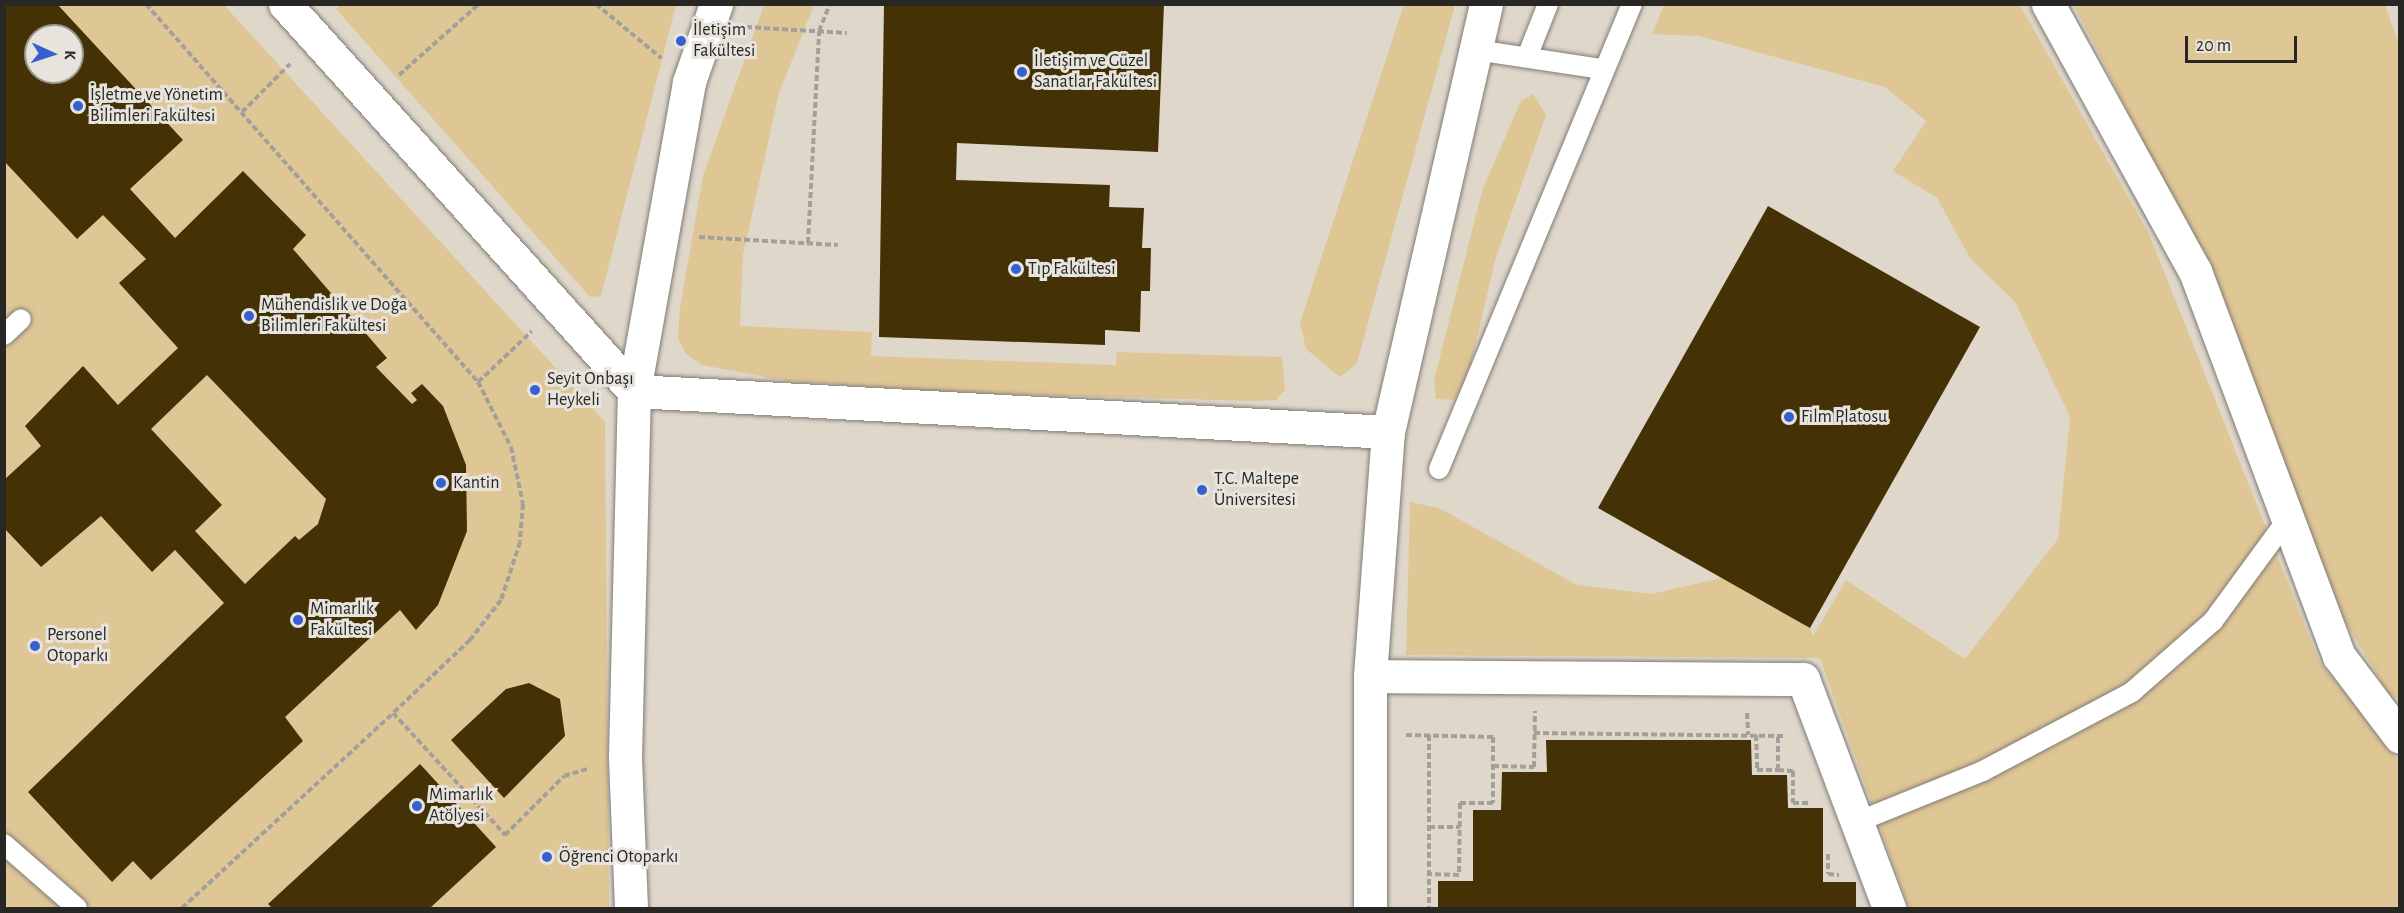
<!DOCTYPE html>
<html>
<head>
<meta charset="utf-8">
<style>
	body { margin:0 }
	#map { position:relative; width:2404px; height:913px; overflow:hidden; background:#e7e3dd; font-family:"Alegreya Sans",sans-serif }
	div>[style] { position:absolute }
	.built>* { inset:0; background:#dfd8ca }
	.green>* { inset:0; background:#dfc695 }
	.building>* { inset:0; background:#443105 }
	.path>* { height:4px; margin-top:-2px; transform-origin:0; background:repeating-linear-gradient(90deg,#a3a09c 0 6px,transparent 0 9px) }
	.roads { filter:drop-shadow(0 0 2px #807c76) drop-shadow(0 0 2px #807c76) }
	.lane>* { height:20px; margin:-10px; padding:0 10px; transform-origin:10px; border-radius:10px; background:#fff }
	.street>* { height:33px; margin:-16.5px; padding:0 16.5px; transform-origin:16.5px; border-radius:16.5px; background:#fff }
	.dots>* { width:16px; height:16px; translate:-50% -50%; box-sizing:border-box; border:3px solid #e7e3dd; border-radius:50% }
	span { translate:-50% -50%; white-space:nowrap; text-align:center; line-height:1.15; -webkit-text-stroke:6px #e7e3dd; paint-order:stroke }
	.poi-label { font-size:18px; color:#282724 }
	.left { translate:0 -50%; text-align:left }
	.frame { position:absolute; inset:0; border:6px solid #282724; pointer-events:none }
	.north { position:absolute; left:24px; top:24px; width:60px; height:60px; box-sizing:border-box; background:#e7e3dd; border:2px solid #9b9893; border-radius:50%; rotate:93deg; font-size:16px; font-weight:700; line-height:24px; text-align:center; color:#282724 }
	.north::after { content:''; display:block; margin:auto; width:21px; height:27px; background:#3660d0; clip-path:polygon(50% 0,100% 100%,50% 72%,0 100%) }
	.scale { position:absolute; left:2185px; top:36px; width:112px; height:27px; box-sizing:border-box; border:3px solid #282724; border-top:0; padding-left:8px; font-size:18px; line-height:21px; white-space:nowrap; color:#282724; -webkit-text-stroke:4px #e7e3dd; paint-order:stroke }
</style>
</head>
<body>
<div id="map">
	<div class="built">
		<div style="clip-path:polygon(evenodd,5px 5px,2399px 5px,2399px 908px,5px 908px,5px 5px,36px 36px,72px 36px,72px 72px,36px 72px,36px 36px)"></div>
	</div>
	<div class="green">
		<div style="clip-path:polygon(341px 4px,676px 5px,601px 296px,590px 297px,336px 9px)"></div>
		<div style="clip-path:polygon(1404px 4px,1455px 5px,1357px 363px,1340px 377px,1306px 349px,1300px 323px)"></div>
		<div style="clip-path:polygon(evenodd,4px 5px,224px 5px,605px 422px,609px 908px,10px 908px,5px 904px,4px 5px,36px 36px,72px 36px,72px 72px,36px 72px,36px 36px)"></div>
		<div style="clip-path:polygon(764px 5px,814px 5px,779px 93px,743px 255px,740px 326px,872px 332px,871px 356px,1116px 365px,1117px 352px,1282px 357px,1285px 390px,1276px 400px,1257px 401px,964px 393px,786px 381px,702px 365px,686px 354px,678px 338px,680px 308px,703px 176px)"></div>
		<div style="clip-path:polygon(1664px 5px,2020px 5px,2149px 234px,2319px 661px,2399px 761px,2399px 908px,1909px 908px,1820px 658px,1406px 655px,1410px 502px,1439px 508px,1577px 585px,1651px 594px,1722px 578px,1810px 628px,1813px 636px,1846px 580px,1965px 659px,2058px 539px,2070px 417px,2015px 302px,1970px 258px,1937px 198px,1893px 171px,1926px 121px,1885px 87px,1699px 36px,1652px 34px)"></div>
		<div style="clip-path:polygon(2074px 5px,2385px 5px,2400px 47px,2399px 699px,2389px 694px,2335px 605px,2166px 187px)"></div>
		<div style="clip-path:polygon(1533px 94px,1546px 115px,1495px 260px,1469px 373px,1454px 400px,1436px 399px,1434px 380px,1483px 188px,1521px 101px)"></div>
	</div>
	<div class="building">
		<div style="clip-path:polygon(evenodd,4px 4px,57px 4px,183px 140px,130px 189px,175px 238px,243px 171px,306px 235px,293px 249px,387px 358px,376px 367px,412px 404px,417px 400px,411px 393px,422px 384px,443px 406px,466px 465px,467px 531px,438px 605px,416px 630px,400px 610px,285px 717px,303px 741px,151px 880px,133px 861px,112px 882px,28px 792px,224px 603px,175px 550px,152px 572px,101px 516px,41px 567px,4px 528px,4px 480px,41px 446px,25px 426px,83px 366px,118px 405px,178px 348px,119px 283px,146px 259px,103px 215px,77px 239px,4px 161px,4px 4px,36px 36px,72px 36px,72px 72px,36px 72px,36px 36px,4px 4px,207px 375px,326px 499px,318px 524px,299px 540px,295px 536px,245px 584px,195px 531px,222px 505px,151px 429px,207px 375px)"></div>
		<div style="clip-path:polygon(884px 4px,1164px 4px,1158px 152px,957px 143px,956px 180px,1110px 185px,1109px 207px,1144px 208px,1142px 248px,1151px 248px,1150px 291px,1141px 291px,1140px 332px,1105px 330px,1105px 345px,879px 337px)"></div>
		<div style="clip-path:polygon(1768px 206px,1980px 327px,1810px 628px,1598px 508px)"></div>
		<div style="clip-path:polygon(529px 683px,560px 699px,565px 736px,504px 798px,451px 740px,506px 689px)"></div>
		<div style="clip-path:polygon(1546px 740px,1751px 740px,1752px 775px,1787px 775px,1788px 808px,1823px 808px,1823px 882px,1856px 882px,1856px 908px,1438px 908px,1438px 881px,1473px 881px,1473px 810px,1501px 810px,1502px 772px,1547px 772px)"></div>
		<div style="clip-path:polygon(420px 764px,496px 847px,430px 908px,272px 908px,268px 904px)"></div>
	</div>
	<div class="path">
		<div style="left:146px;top:4px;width:503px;rotate:48.71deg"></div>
		<div style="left:478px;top:382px;width:73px;rotate:63.1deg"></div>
		<div style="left:511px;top:447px;width:58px;rotate:78.1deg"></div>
		<div style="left:523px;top:504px;width:38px;rotate:95deg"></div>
		<div style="left:520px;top:542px;width:61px;rotate:108.1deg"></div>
		<div style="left:501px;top:600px;width:51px;rotate:127.8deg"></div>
		<div style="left:470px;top:640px;width:106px;rotate:136.5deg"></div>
		<div style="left:393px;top:713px;width:166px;rotate:47.4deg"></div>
		<div style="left:505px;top:835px;width:83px;rotate:-45deg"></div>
		<div style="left:564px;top:776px;width:27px;rotate:-17deg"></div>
		<div style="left:596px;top:4px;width:85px;rotate:39.7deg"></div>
		<div style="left:746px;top:27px;width:101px;rotate:3.4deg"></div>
		<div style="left:399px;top:75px;width:107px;rotate:-41.6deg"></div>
		<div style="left:242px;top:112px;width:68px;rotate:-45deg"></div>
		<div style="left:699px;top:237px;width:139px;rotate:3.3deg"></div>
		<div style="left:808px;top:243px;width:212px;rotate:-87deg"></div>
		<div style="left:819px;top:31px;width:29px;rotate:-68deg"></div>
		<div style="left:478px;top:382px;width:74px;rotate:-43.4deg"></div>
		<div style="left:1747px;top:713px;width:22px;rotate:87deg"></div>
		<div style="left:1534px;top:733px;width:251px;rotate:0.7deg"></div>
		<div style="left:1406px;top:735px;width:87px;rotate:1.3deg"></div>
		<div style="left:1493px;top:737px;width:66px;rotate:90deg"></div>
		<div style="left:1493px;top:803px;width:33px;rotate:180deg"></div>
		<div style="left:1460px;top:803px;width:72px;rotate:90.8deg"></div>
		<div style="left:1459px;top:875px;width:30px;rotate:-178deg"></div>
		<div style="left:1429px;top:735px;width:173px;rotate:90deg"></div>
		<div style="left:1756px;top:735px;width:35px;rotate:88deg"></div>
		<div style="left:1757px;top:770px;width:21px"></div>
		<div style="left:1778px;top:770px;width:35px;rotate:-90deg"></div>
		<div style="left:1493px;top:766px;width:41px;rotate:1.4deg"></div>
		<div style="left:1534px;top:767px;width:56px;rotate:-89deg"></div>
		<div style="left:1778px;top:770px;width:15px;rotate:4deg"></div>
		<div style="left:1793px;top:771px;width:32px;rotate:90deg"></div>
		<div style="left:1793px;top:803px;width:17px"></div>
		<div style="left:1429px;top:827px;width:31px"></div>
		<div style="left:1828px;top:854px;width:20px;rotate:90deg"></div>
		<div style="left:1828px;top:874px;width:11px;rotate:5deg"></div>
		<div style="left:182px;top:908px;width:287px;rotate:-42.7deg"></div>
	</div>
	<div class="roads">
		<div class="lane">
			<div style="left:1476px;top:50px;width:126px;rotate:8.6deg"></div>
			<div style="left:1527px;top:57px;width:57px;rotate:-68.4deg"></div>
			<div style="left:4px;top:335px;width:23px;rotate:-43deg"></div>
			<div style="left:1439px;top:469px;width:503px;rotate:-67.46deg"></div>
			<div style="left:1857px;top:822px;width:136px;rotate:-22deg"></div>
			<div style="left:1983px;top:771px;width:169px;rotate:-27.9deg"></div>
			<div style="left:2132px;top:692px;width:108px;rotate:-41.2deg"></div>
			<div style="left:2213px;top:621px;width:125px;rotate:-53.8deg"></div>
			<div style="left:4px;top:844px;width:97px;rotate:41.2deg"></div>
		</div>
		<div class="street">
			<div style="left:285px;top:4px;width:521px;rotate:47.96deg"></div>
			<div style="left:634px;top:391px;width:755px;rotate:3.11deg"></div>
			<div style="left:2048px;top:4px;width:305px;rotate:61.2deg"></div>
			<div style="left:2195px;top:271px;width:411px;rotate:69.5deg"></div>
			<div style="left:2339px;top:656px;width:101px;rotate:53deg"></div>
			<div style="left:1370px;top:676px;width:433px;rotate:0.4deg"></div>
			<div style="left:1803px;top:679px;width:245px;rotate:69.4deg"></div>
			<div style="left:631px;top:908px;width:151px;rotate:-92.3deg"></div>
			<div style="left:625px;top:757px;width:366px;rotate:-88.6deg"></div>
			<div style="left:634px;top:391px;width:314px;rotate:-79.9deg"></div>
			<div style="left:689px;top:82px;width:83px;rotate:-70.9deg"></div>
			<div style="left:1370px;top:908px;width:232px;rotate:-90deg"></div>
			<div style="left:1370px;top:676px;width:245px;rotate:-85.8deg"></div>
			<div style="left:1388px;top:432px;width:439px;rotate:-77.1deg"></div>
		</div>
	</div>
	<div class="dots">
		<div style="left:681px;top:41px;background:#3660d0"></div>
		<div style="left:1022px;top:72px;background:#3660d0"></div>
		<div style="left:78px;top:106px;background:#3660d0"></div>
		<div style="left:1016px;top:269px;background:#3660d0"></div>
		<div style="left:249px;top:316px;background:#3660d0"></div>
		<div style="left:535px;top:390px;background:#3660d0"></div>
		<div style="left:1789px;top:417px;background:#3660d0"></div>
		<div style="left:441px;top:483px;background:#3660d0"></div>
		<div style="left:1202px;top:490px;background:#3660d0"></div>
		<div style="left:298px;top:620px;background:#3660d0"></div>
		<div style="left:35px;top:646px;background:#3660d0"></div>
		<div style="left:417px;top:806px;background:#3660d0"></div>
		<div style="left:547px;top:857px;background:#3660d0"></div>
	</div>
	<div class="poi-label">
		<span class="left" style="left:693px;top:41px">İletişim<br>Fakültesi</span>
		<span class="left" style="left:1034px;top:72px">İletişim ve Güzel<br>Sanatlar Fakültesi</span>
		<span class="left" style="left:90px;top:106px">İşletme ve Yönetim<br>Bilimleri Fakültesi</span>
		<span class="left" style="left:1028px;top:269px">Tıp Fakültesi</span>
		<span class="left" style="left:261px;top:316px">Mühendislik ve Doğa<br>Bilimleri Fakültesi</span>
		<span class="left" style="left:547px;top:390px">Seyit Onbaşı<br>Heykeli</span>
		<span class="left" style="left:1801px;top:417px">Film Platosu</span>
		<span class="left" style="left:1214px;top:490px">T.C. Maltepe<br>Üniversitesi</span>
		<span class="left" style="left:453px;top:483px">Kantin</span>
		<span class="left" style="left:310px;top:620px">Mimarlık<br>Fakültesi</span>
		<span class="left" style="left:47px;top:646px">Personel<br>Otoparkı</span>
		<span class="left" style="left:429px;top:806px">Mimarlık<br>Atölyesi</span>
		<span class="left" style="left:559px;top:857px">Öğrenci Otoparkı</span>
	</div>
	<div class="frame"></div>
	<div class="north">K</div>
	<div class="scale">20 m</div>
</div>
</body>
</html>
